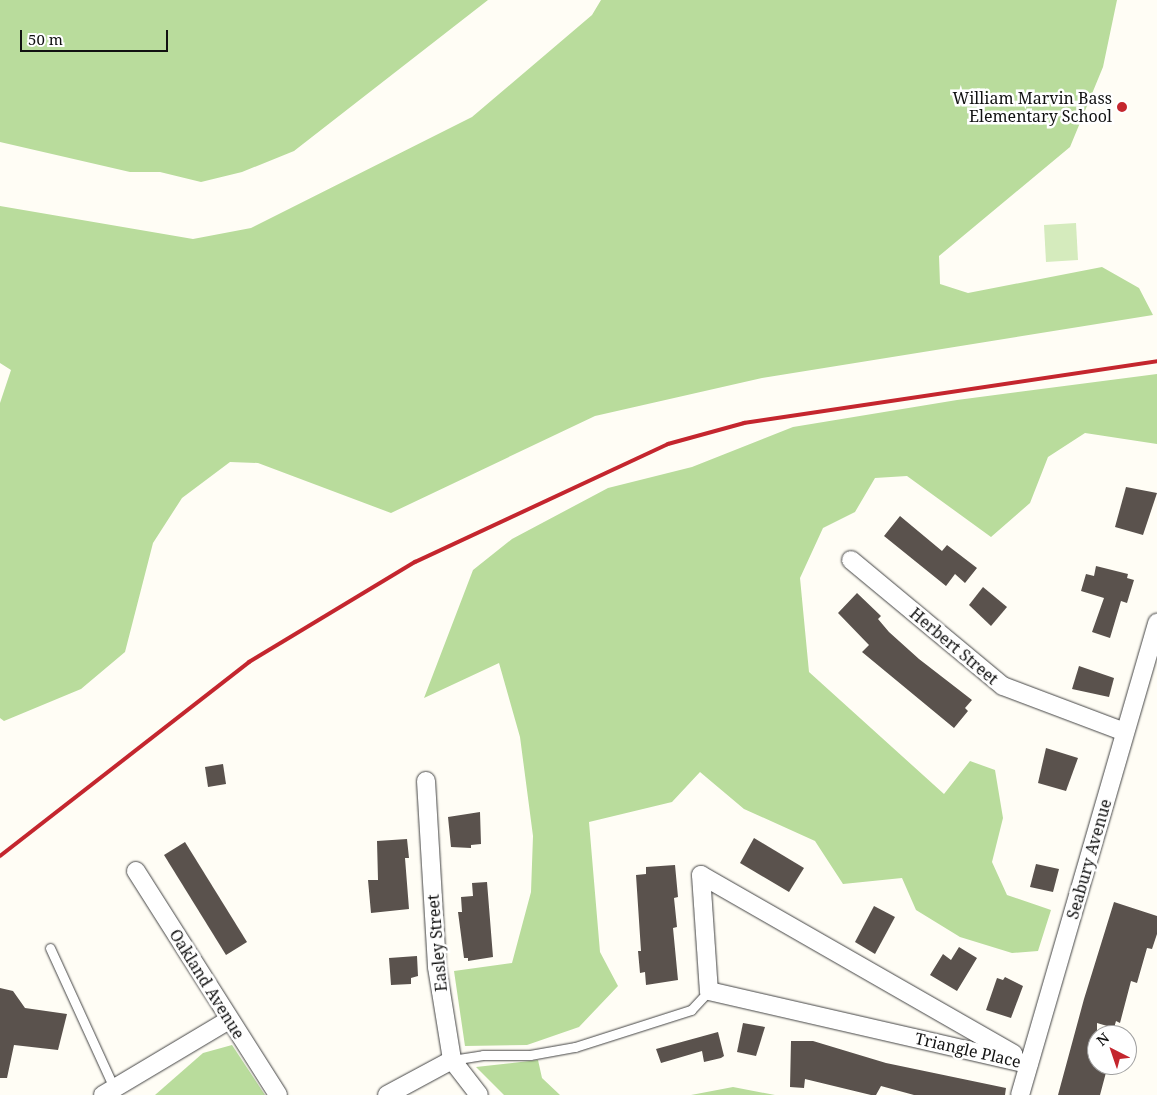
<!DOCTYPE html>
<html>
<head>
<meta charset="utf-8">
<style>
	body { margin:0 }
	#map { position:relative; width:1157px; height:1095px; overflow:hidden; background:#fffdf5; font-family:"Noto Serif",serif }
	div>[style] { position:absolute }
	.green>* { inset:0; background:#d5ebbd }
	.forest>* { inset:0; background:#b9dc9c }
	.building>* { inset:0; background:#5a524d }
	.roads { filter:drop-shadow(0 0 1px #444) drop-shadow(0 0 1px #444) }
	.service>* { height:9px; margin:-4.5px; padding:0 4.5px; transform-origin:4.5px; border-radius:4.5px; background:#fff }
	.minor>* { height:18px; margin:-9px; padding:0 9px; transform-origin:9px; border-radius:9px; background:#fff }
	.rail>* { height:4px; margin:-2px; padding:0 2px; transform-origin:2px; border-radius:2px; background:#c4262e }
	.dots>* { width:14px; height:14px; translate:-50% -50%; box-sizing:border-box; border:2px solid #fff; border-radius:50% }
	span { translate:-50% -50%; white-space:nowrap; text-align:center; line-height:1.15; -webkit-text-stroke:5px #fff; paint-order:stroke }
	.poi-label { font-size:16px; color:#111 }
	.right { translate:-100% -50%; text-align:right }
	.street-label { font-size:16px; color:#111 }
	.north { position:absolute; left:1087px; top:1025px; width:50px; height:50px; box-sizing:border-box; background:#fff; border:1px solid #a0a0a0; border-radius:50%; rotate:319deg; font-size:14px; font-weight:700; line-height:20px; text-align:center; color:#111 }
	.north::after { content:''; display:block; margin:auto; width:18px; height:22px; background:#c4262e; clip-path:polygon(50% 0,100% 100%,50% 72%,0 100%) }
	.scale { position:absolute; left:20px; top:30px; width:148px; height:22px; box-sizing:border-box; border:2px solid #111; border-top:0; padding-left:6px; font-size:15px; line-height:18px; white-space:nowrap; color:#111; -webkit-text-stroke:4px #fff; paint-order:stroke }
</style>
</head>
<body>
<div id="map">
	<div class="green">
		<div style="clip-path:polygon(1076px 223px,1078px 260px,1046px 262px,1044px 225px)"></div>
	</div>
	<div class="forest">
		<div style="clip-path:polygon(0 0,488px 0,294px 151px,242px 172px,201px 182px,160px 172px,130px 172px,0 142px)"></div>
		<div style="clip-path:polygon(601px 0,1117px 0,1103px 67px,1070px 147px,939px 256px,940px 284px,968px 293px,1102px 267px,1139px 288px,1153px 315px,762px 378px,595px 416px,391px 513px,258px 463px,230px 462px,182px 498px,153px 543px,125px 652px,81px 689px,4px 721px,0 718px,0 403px,11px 370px,0 363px,0 206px,193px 239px,251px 228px,472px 117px,592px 15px)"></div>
		<div style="clip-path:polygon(1157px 374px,1157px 444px,1085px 433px,1048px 457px,1030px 503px,991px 537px,907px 476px,875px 478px,855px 512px,823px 528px,800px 578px,809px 672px,944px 794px,970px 761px,995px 770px,1003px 818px,992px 862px,1007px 895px,1051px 910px,1038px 951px,1012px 953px,960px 937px,916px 910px,902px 878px,843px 884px,815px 841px,744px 809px,700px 772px,672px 802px,589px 822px,600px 952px,618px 986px,579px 1027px,527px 1045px,465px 1046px,454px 971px,512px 963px,531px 892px,533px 836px,520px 737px,499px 663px,424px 698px,473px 570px,512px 539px,608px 488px,692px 467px,793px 427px,957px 400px)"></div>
		<div style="clip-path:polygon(232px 1045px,265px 1095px,155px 1095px,203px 1053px)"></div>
		<div style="clip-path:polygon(538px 1060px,542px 1078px,560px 1095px,504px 1095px,476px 1067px)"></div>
		<div style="clip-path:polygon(733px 1087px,775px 1095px,691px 1095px)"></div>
	</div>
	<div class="building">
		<div style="clip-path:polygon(1126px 487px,1157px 493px,1143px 535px,1115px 527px)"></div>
		<div style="clip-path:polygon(900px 516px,942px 551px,947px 545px,977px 568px,965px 583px,955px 574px,946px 586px,884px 536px)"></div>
		<div style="clip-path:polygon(1096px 566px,1128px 574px,1127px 578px,1134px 580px,1127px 603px,1121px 601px,1110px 638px,1092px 632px,1104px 598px,1081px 591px,1086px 574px,1094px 576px)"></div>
		<div style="clip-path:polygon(983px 587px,1007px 607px,991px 626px,969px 605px)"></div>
		<div style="clip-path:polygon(857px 593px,881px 616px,878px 619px,889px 632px,919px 659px,972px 700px,965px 708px,968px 711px,954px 728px,862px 652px,869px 645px,838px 613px)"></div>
		<div style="clip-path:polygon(1079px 666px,1114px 678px,1109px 697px,1072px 689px)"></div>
		<div style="clip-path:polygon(1046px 748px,1078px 758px,1066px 791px,1038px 783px)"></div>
		<div style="clip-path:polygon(223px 764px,226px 784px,208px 787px,205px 767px)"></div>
		<div style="clip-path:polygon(480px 812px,481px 844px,471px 845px,471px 848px,451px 847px,448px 817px)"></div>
		<div style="clip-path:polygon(754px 838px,804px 868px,789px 892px,740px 863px)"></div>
		<div style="clip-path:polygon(407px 839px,409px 858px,405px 858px,409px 909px,371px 913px,368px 880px,378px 880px,377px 841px)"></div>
		<div style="clip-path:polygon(185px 842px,247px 942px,226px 955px,164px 855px)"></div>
		<div style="clip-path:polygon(1036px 864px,1059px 869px,1053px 892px,1030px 887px)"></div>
		<div style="clip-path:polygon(675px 865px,678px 897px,674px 898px,677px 927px,673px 928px,678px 980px,646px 985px,645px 972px,640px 973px,638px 951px,641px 951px,636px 875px,646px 874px,646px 867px)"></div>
		<div style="clip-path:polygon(487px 882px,493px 957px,468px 961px,468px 958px,464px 958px,458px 912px,462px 912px,461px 897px,473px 896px,472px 883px)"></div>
		<div style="clip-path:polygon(1114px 902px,1157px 916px,1157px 934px,1152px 949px,1147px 948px,1137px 983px,1131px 981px,1120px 1023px,1116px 1021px,1114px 1028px,1097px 1023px,1097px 1065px,1108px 1065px,1100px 1095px,1058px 1095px,1084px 999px)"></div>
		<div style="clip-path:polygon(874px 906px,895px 917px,875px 954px,855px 942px)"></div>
		<div style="clip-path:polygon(959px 947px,977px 958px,957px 991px,930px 975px,943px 954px,951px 960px)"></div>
		<div style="clip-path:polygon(417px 956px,418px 976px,411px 978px,411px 984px,391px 985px,389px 958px)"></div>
		<div style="clip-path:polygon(1005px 977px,1023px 986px,1011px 1018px,986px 1010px,997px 978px,1003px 980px)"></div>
		<div style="clip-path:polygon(0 988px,13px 991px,25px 1008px,67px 1014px,58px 1050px,14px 1045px,7px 1078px,0 1078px)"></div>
		<div style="clip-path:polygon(743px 1023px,765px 1027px,756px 1056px,737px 1052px)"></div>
		<div style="clip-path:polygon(718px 1032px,724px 1056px,721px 1058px,704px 1062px,702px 1051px,661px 1063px,656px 1049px)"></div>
		<div style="clip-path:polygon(791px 1041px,813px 1041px,886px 1063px,1006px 1088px,1005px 1095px,914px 1095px,881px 1086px,876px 1095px,871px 1095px,805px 1079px,804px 1088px,790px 1087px)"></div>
	</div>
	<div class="roads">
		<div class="service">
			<div style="left:50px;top:948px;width:154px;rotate:65.4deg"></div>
			<div style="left:452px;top:1060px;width:31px;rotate:-9deg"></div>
			<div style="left:483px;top:1055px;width:47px"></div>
			<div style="left:530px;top:1055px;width:46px;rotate:-10.1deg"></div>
			<div style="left:575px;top:1047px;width:122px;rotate:-17.7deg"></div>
			<div style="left:691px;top:1010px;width:26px;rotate:-47deg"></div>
		</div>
		<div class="minor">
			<div style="left:851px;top:560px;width:197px;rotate:39.7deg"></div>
			<div style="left:1003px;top:686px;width:130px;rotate:20.7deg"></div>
			<div style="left:426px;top:781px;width:186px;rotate:86.6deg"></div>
			<div style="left:437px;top:967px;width:94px;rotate:80.8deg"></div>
			<div style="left:452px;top:1060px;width:44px;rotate:52.4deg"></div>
			<div style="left:136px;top:871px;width:265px;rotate:57.6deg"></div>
			<div style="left:701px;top:875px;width:116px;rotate:86.1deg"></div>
			<div style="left:709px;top:991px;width:328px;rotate:12.9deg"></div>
			<div style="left:701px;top:875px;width:360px;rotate:29.8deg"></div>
			<div style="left:103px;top:1095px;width:147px;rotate:-30.8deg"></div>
			<div style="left:387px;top:1095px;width:74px;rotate:-28.3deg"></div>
			<div style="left:1020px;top:1095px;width:492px;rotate:-73.8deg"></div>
		</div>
	</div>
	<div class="rail">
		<div style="left:0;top:856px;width:316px;rotate:-37.9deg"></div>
		<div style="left:249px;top:662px;width:194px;rotate:-31.1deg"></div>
		<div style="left:415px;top:562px;width:279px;rotate:-25deg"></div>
		<div style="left:668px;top:444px;width:79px;rotate:-15.4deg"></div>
		<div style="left:744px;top:423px;width:418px;rotate:-8.5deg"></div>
	</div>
	<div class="dots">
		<div style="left:1122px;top:107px;background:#c4262e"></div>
	</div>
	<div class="poi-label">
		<span class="right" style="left:1112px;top:107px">William Marvin Bass<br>Elementary School</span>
	</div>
	<div class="street-label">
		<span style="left:954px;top:646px;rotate:40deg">Herbert Street</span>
		<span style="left:1089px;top:859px;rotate:-74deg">Seabury Avenue</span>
		<span style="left:437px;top:943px;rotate:-95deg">Easley Street</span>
		<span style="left:207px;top:984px;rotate:58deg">Oakland Avenue</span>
		<span style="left:968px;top:1050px;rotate:13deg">Triangle Place</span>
	</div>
	<div class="north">N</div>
	<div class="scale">50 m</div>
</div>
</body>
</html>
